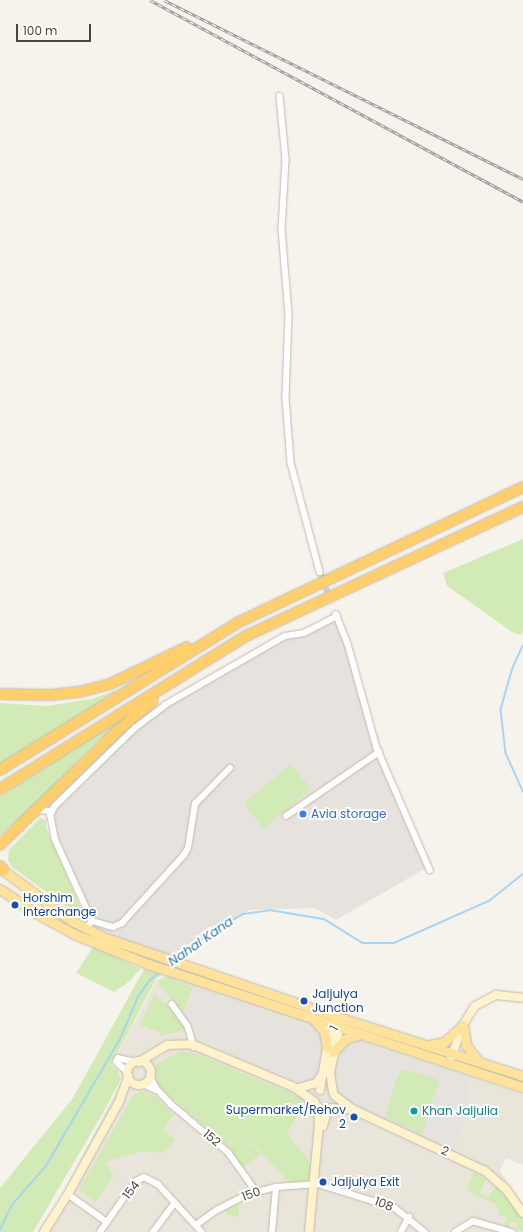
<!DOCTYPE html>
<html>
<head>
<meta charset="utf-8">
<style>
	body { margin:0 }
	#map { position:relative; width:523px; height:1232px; overflow:hidden; background:#f6f3ec; font-family:Poppins,sans-serif }
	div>[style] { position:absolute }
	.residential>* { inset:0; background:#eae5da }
	.industrial>* { inset:0; background:#e6e2dd }
	.green>* { inset:0; background:#d2eab5 }
	.stream>* { height:1.5px; margin:-0.75px; padding:0 0.75px; transform-origin:0.75px; border-radius:0.75px; background:#a9d4f2 }
	.street-tunnel>* { height:5.5px; margin-top:-2.75px; transform-origin:0; background:repeating-linear-gradient(90deg,#d4d0c8 0 5.5px,transparent 0 8.5px) }
	.roads { filter:drop-shadow(0 0 1px #c2bbae) drop-shadow(0 0 1px #c2bbae) }
	.street>* { height:5.5px; margin:-2.75px; padding:0 2.75px; transform-origin:2.75px; border-radius:2.75px; background:#fff }
	.secondary>* { height:8px; margin:-4px; padding:0 4px; transform-origin:4px; border-radius:4px; background:#fff3cd }
	.secondary>.ring { margin:-4px; padding:0; box-sizing:content-box; background:none; border:8px solid #fff3cd; border-radius:50% }
	.primary>* { height:9px; margin:-4.5px; padding:0 4.5px; transform-origin:4.5px; border-radius:4.5px; background:#ffe39c }
	.highway>* { height:10px; margin:-5px; padding:0 5px; transform-origin:5px; border-radius:5px; background:#ffcf6e }
	.rail>* { height:3px; margin-top:-1.5px; transform-origin:0; background:repeating-linear-gradient(90deg,#fff 0 4.5px,#9a9a9a 0 9px); box-sizing:border-box; border-block:1px solid #9a9a9a }
	.dots>* { width:11px; height:11px; translate:-50% -50%; box-sizing:border-box; border:2px solid #fff; border-radius:50% }
	span { translate:-50% -50%; white-space:nowrap; text-align:center; line-height:1.15; -webkit-text-stroke:4px #fff; paint-order:stroke }
	.shop-label { font-size:12px; color:#366cbe }
	.left { translate:0 -50%; text-align:left }
	.transit-label { font-size:12px; color:#164399 }
	.right { translate:-100% -50%; text-align:right }
	.street-label { font-size:12px; color:#4b4439 }
	.culture-label { font-size:12px; color:#0d838f }
	.water-label { font-size:13px; color:#2e7ab2; font-style:italic }
	.scale { position:absolute; left:16px; top:24px; width:75px; height:18px; box-sizing:border-box; border:2px solid #4b4439; border-top:0; padding-left:5px; font-size:12px; line-height:14px; white-space:nowrap; color:#4b4439; -webkit-text-stroke:3px #fff; paint-order:stroke }
</style>
</head>
<body>
<div id="map">
	<div class="residential">
		<div style="clip-path:polygon(166px 975px,523px 1094px,523px 1165px,506px 1158px,500px 1170px,523px 1205px,523px 1232px,38px 1232px,62px 1195px,123px 1079px,119px 1069px,112px 1064px,157px 980px)"></div>
	</div>
	<div class="industrial">
		<div style="clip-path:polygon(335px 620px,344px 639px,371px 737px,426px 868px,336px 920px,314px 908px,250px 910px,210px 930px,175px 956px,129px 942px,96px 928px,53px 824px,57px 807px,147px 721px,170px 703px,285px 638px,304px 636px)"></div>
		<div style="clip-path:polygon(196px 987px,316px 1030px,320px 1033px,322px 1044px,319px 1076px,306px 1082px,296px 1081px,225px 1052px,197px 1032px,184px 1014px)"></div>
		<div style="clip-path:polygon(357px 1041px,467px 1076px,466px 1114px,453px 1149px,366px 1113px,351px 1105px,340px 1095px,334px 1074px,337px 1061px,346px 1047px)"></div>
	</div>
	<div class="green">
		<div style="clip-path:polygon(523px 539px,523px 630px,521px 635px,512px 632px,447px 586px,443px 573px)"></div>
		<div style="clip-path:polygon(121px 689px,0 764px,0 703px,47px 706px,91px 699px)"></div>
		<div style="clip-path:polygon(142px 706px,92px 746px,35px 806px,0 835px,0 796px)"></div>
		<div style="clip-path:polygon(291px 764px,311px 789px,263px 829px,244px 803px)"></div>
		<div style="clip-path:polygon(40px 818px,46px 820px,46px 827px,84px 916px,81px 917px,12px 867px,8px 860px,9px 850px)"></div>
		<div style="clip-path:polygon(93px 947px,141px 969px,126px 984px,114px 992px,76px 973px)"></div>
		<div style="clip-path:polygon(144px 969px,163px 974px,156px 979px,111px 1065px,118px 1070px,121px 1079px,103px 1113px,33px 1232px,0 1232px,0 1188px,73px 1098px)"></div>
		<div style="clip-path:polygon(167px 977px,193px 988px,183px 1012px,159px 985px,159px 981px)"></div>
		<div style="clip-path:polygon(154px 994px,172px 1009px,184px 1024px,184px 1030px,161px 1036px,159px 1032px,140px 1025px)"></div>
		<div style="clip-path:polygon(181px 1051px,191px 1052px,303px 1098px,294px 1123px,287px 1133px,313px 1166px,311px 1183px,289px 1182px,242px 1131px,227px 1145px,158px 1086px,154px 1072px,158px 1063px)"></div>
		<div style="clip-path:polygon(407px 1070px,439px 1080px,422px 1134px,385px 1117px,398px 1075px,401px 1071px)"></div>
		<div style="clip-path:polygon(142px 1091px,155px 1096px,174px 1115px,163px 1129px,175px 1140px,164px 1153px,142px 1151px,104px 1162px,114px 1176px,95px 1202px,79px 1190px,133px 1095px)"></div>
		<div style="clip-path:polygon(242px 1132px,261px 1154px,242px 1168px,228px 1146px)"></div>
		<div style="clip-path:polygon(474px 1172px,486px 1180px,480px 1193px,488px 1197px,496px 1186px,512px 1202px,523px 1221px,523px 1231px,517px 1229px,518px 1223px,510px 1222px,508px 1227px,504px 1225px,507px 1217px,498px 1215px,500px 1210px,496px 1209px,497px 1205px,466px 1190px)"></div>
		<div style="clip-path:polygon(239px 1203px,239px 1217px,227px 1215px,225px 1209px)"></div>
	</div>
	<div class="stream">
		<div style="left:523px;top:646px;width:27px;rotate:114deg"></div>
		<div style="left:512px;top:671px;width:41px;rotate:105.8deg"></div>
		<div style="left:501px;top:710px;width:43px;rotate:83.4deg"></div>
		<div style="left:506px;top:753px;width:42px;rotate:65.9deg"></div>
		<div style="left:175px;top:959px;width:45px;rotate:-36.9deg"></div>
		<div style="left:211px;top:932px;width:37px;rotate:-29deg"></div>
		<div style="left:243px;top:914px;width:27px;rotate:-8deg"></div>
		<div style="left:270px;top:910px;width:55px;rotate:9.5deg"></div>
		<div style="left:324px;top:919px;width:46px;rotate:31.6deg"></div>
		<div style="left:363px;top:943px;width:31px"></div>
		<div style="left:394px;top:943px;width:104px;rotate:-23.9deg"></div>
		<div style="left:489px;top:901px;width:43px;rotate:-38.5deg"></div>
		<div style="left:0;top:1230px;width:26px;rotate:-65deg"></div>
		<div style="left:11px;top:1206px;width:53px;rotate:-48.8deg"></div>
		<div style="left:46px;top:1166px;width:147px;rotate:-59.8deg"></div>
		<div style="left:120px;top:1039px;width:46px;rotate:-66.8deg"></div>
		<div style="left:138px;top:997px;width:19px;rotate:-55deg"></div>
		<div style="left:149px;top:981px;width:14px;rotate:-39deg"></div>
	</div>
	<div class="street-tunnel">
		<div style="left:320px;top:572px;width:34px;rotate:69deg"></div>
	</div>
	<div class="roads">
		<div class="street">
			<div style="left:280px;top:96px;width:64px;rotate:84.6deg"></div>
			<div style="left:286px;top:160px;width:69px;rotate:93.3deg"></div>
			<div style="left:282px;top:229px;width:86px;rotate:85.3deg"></div>
			<div style="left:289px;top:315px;width:83px;rotate:92.1deg"></div>
			<div style="left:286px;top:398px;width:65px;rotate:85.6deg"></div>
			<div style="left:291px;top:463px;width:113px;rotate:75.1deg"></div>
			<div style="left:336px;top:614px;width:32px;rotate:68deg"></div>
			<div style="left:348px;top:644px;width:108px;rotate:74.4deg"></div>
			<div style="left:377px;top:748px;width:133px;rotate:66.5deg"></div>
			<div style="left:37px;top:810px;width:15px;rotate:4deg"></div>
			<div style="left:286px;top:816px;width:113px;rotate:-34.5deg"></div>
			<div style="left:92px;top:921px;width:89px;rotate:-114.6deg"></div>
			<div style="left:55px;top:840px;width:25px;rotate:-101deg"></div>
			<div style="left:50px;top:815px;width:10px;rotate:-61deg"></div>
			<div style="left:55px;top:806px;width:112px;rotate:-44.3deg"></div>
			<div style="left:135px;top:728px;width:38px;rotate:-37deg"></div>
			<div style="left:165px;top:705px;width:138px;rotate:-29.9deg"></div>
			<div style="left:285px;top:636px;width:19px;rotate:-9deg"></div>
			<div style="left:304px;top:633px;width:37px;rotate:-27deg"></div>
			<div style="left:86px;top:929px;width:10px;rotate:-53deg"></div>
			<div style="left:92px;top:921px;width:22px;rotate:16deg"></div>
			<div style="left:113px;top:927px;width:10px;rotate:-24deg"></div>
			<div style="left:122px;top:923px;width:92px;rotate:-47.6deg"></div>
			<div style="left:184px;top:855px;width:8px;rotate:-60deg"></div>
			<div style="left:188px;top:848px;width:45px;rotate:-81deg"></div>
			<div style="left:195px;top:804px;width:50px;rotate:-45.8deg"></div>
			<div style="left:172px;top:1004px;width:27px;rotate:54deg"></div>
			<div style="left:188px;top:1026px;width:22px;rotate:74deg"></div>
			<div style="left:128px;top:1073px;width:16px;rotate:-137deg"></div>
			<div style="left:116px;top:1062px;width:4px;rotate:-63deg"></div>
			<div style="left:118px;top:1058px;width:17px;rotate:13deg"></div>
			<div style="left:150px;top:1076px;width:15px;rotate:62deg"></div>
			<div style="left:157px;top:1089px;width:21px;rotate:47deg"></div>
			<div style="left:171px;top:1104px;width:76px;rotate:40.2deg"></div>
			<div style="left:229px;top:1153px;width:47px;rotate:54.6deg"></div>
			<div style="left:143px;top:1084px;width:14px;rotate:25deg"></div>
			<div style="left:68px;top:1194px;width:48px;rotate:35.7deg"></div>
			<div style="left:196px;top:1225px;width:26px;rotate:-36deg"></div>
			<div style="left:217px;top:1210px;width:33px;rotate:-27deg"></div>
			<div style="left:246px;top:1195px;width:31px;rotate:-15deg"></div>
			<div style="left:276px;top:1187px;width:42px;rotate:-4.1deg"></div>
			<div style="left:318px;top:1184px;width:81px;rotate:17.3deg"></div>
			<div style="left:395px;top:1208px;width:38px;rotate:39deg"></div>
			<div style="left:100px;top:1232px;width:61px;rotate:-55deg"></div>
			<div style="left:135px;top:1182px;width:10px;rotate:-29deg"></div>
			<div style="left:144px;top:1177px;width:16px;rotate:27deg"></div>
			<div style="left:158px;top:1184px;width:65px;rotate:47.5deg"></div>
			<div style="left:153px;top:1232px;width:36px;rotate:-53deg"></div>
			<div style="left:272px;top:1232px;width:45px;rotate:-84.9deg"></div>
			<div style="left:401px;top:1232px;width:17px;rotate:-62deg"></div>
			<div style="left:455px;top:1232px;width:21px;rotate:-31deg"></div>
			<div style="left:473px;top:1221px;width:41px;rotate:15.8deg"></div>
		</div>
		<div class="secondary">
			<div style="left:451px;top:1058px;width:35px;rotate:-70deg"></div>
			<div style="left:463px;top:1025px;width:22px;rotate:-58deg"></div>
			<div style="left:475px;top:1006px;width:24px;rotate:-28deg"></div>
			<div style="left:496px;top:995px;width:27px;rotate:6deg"></div>
			<div class="ring" style="left:127px;top:1061px;width:16px;height:16px"></div>
			<div style="left:139px;top:1062px;width:33px;rotate:-31deg"></div>
			<div style="left:167px;top:1045px;width:24px;rotate:-2deg"></div>
			<div style="left:191px;top:1044px;width:112px;rotate:22.7deg"></div>
			<div style="left:294px;top:1087px;width:26px;rotate:36deg"></div>
			<div style="left:299px;top:1088px;width:18px;rotate:-16deg"></div>
			<div style="left:316px;top:1083px;width:11px;rotate:-52deg"></div>
			<div style="left:320px;top:1090px;width:43px;rotate:-80.5deg"></div>
			<div style="left:327px;top:1048px;width:24px;rotate:-73deg"></div>
			<div style="left:334px;top:1025px;width:5px;rotate:-37deg"></div>
			<div style="left:333px;top:1092px;width:19px;rotate:-99deg"></div>
			<div style="left:330px;top:1073px;width:53px;rotate:-78.1deg"></div>
			<div style="left:335px;top:1096px;width:21px;rotate:37deg"></div>
			<div style="left:352px;top:1109px;width:147px;rotate:25deg"></div>
			<div style="left:485px;top:1171px;width:28px;rotate:41deg"></div>
			<div style="left:506px;top:1189px;width:29px;rotate:55deg"></div>
			<div style="left:331px;top:1108px;width:18px;rotate:3deg"></div>
			<div style="left:323px;top:1126px;width:18px;rotate:-74deg"></div>
			<div style="left:44px;top:1232px;width:45px;rotate:-57.7deg"></div>
			<div style="left:68px;top:1194px;width:105px;rotate:-61deg"></div>
			<div style="left:119px;top:1102px;width:27px;rotate:-70deg"></div>
			<div style="left:309px;top:1232px;width:107px;rotate:-84.7deg"></div>
			<div style="left:319px;top:1125px;width:18px;rotate:-93deg"></div>
		</div>
		<div class="primary">
			<div style="left:0;top:868px;width:89px;rotate:36.4deg"></div>
			<div style="left:72px;top:921px;width:38px;rotate:27deg"></div>
			<div style="left:106px;top:938px;width:248px;rotate:18.8deg"></div>
			<div style="left:341px;top:1018px;width:191px;rotate:17.7deg"></div>
			<div style="left:0;top:889px;width:41px;rotate:34.1deg"></div>
			<div style="left:34px;top:912px;width:46px;rotate:28.8deg"></div>
			<div style="left:74px;top:934px;width:80px;rotate:22.1deg"></div>
			<div style="left:148px;top:964px;width:395px;rotate:18.2deg"></div>
			<div style="left:314px;top:1020px;width:15px;rotate:48deg"></div>
			<div style="left:324px;top:1031px;width:17px;rotate:80deg"></div>
			<div style="left:463px;top:1025px;width:20px;rotate:81deg"></div>
			<div style="left:466px;top:1045px;width:18px;rotate:52deg"></div>
			<div style="left:429px;top:1045px;width:15px;rotate:-11deg"></div>
			<div style="left:444px;top:1042px;width:25px;rotate:-42deg"></div>
			<div style="left:333px;top:1052px;width:18px;rotate:-47deg"></div>
			<div style="left:345px;top:1039px;width:16px;rotate:-18deg"></div>
		</div>
		<div class="highway">
			<div style="left:0;top:694px;width:49px;rotate:1.2deg"></div>
			<div style="left:49px;top:695px;width:31px;rotate:-6deg"></div>
			<div style="left:80px;top:692px;width:31px;rotate:-15deg"></div>
			<div style="left:110px;top:684px;width:85px;rotate:-25.7deg"></div>
			<div style="left:0;top:770px;width:281px;rotate:-31.8deg"></div>
			<div style="left:239px;top:622px;width:314px;rotate:-25.4deg"></div>
			<div style="left:0;top:789px;width:290px;rotate:-31.9deg"></div>
			<div style="left:246px;top:636px;width:306px;rotate:-25deg"></div>
			<div style="left:0;top:845px;width:162px;rotate:-44.2deg"></div>
			<div style="left:116px;top:732px;width:48px;rotate:-40deg"></div>
			<div style="left:0;top:866px;width:6px;rotate:51deg"></div>
		</div>
	</div>
	<div class="rail">
		<div style="left:150px;top:0;width:424px;rotate:28.4deg"></div>
		<div style="left:164px;top:0;width:401px;rotate:26.5deg"></div>
	</div>
	<div class="dots">
		<div style="left:303px;top:814px;background:#3f7fe0"></div>
		<div style="left:15px;top:905px;background:#1a4fb4"></div>
		<div style="left:304px;top:1001px;background:#1a4fb4"></div>
		<div style="left:414px;top:1111px;background:#0f9aa8"></div>
		<div style="left:354px;top:1117px;background:#1a4fb4"></div>
		<div style="left:323px;top:1182px;background:#1a4fb4"></div>
	</div>
	<div class="shop-label">
		<span class="left" style="left:311px;top:814px">Avia storage</span>
	</div>
	<div class="transit-label">
		<span class="left" style="left:23px;top:905px">Horshim<br>Interchange</span>
		<span class="left" style="left:312px;top:1001px">Jaljulya<br>Junction</span>
		<span class="right" style="left:346px;top:1117px">Supermarket/Rehov<br>2</span>
		<span class="left" style="left:331px;top:1182px">Jaljulya Exit</span>
	</div>
	<div class="street-label">
		<span style="left:334px;top:1028px;rotate:-61deg">1</span>
		<span style="left:212px;top:1138px;rotate:40deg">152</span>
		<span style="left:445px;top:1151px;rotate:24deg">2</span>
		<span style="left:131px;top:1190px;rotate:-52deg">154</span>
		<span style="left:251px;top:1194px;rotate:-19deg">150</span>
		<span style="left:384px;top:1204px;rotate:21deg">108</span>
	</div>
	<div class="culture-label">
		<span class="left" style="left:422px;top:1111px">Khan Jaljulia</span>
	</div>
	<div class="water-label">
		<span style="left:201px;top:942px;rotate:-35deg">Nahal Kana</span>
	</div>
	<div class="scale">100 m</div>
</div>
</body>
</html>
